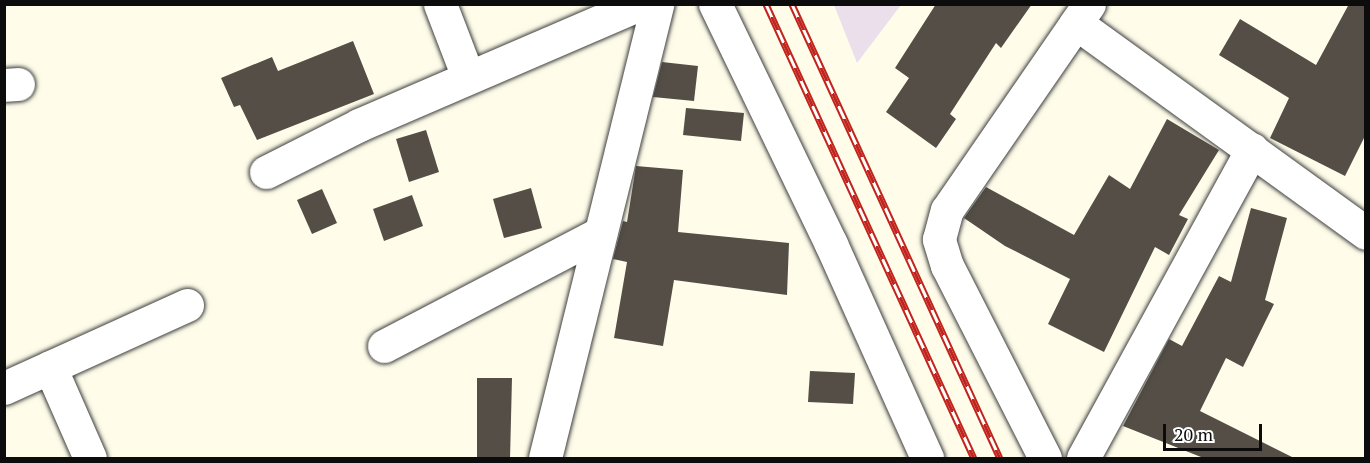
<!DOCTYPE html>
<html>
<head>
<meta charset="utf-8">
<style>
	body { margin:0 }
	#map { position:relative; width:1370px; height:463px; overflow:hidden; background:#fffdea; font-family:"PT Serif",serif }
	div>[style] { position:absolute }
	.industrial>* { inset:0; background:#ebdfeb }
	.building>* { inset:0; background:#554e47 }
	.roads { filter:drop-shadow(0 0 2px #3f3f3f) drop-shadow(0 0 2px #3f3f3f) }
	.minor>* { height:33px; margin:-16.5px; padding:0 16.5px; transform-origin:16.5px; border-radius:16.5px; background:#fff }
	.rail>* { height:7px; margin-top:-3.5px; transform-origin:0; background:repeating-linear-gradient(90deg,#fff 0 14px,#c1241e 0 28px); box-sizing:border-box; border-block:2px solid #c1241e }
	span { translate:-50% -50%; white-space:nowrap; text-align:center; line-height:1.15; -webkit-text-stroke:6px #fff; paint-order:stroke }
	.frame { position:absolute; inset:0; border:6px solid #0c0c0c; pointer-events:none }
	.scale { position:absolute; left:1163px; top:424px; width:99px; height:27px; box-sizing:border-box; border:3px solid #0c0c0c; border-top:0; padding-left:8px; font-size:18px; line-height:21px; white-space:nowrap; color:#0c0c0c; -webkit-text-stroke:4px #fff; paint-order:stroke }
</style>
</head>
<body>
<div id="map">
	<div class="industrial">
		<div style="clip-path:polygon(834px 5px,901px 5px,857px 63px)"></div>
	</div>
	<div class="building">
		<div style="clip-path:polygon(936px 4px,1032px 4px,1001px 48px,996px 43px,950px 114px,956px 119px,936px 148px,886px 112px,909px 78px,895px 68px)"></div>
		<div style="clip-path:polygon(1349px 4px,1365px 4px,1365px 136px,1345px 176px,1270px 138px,1289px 98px,1219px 55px,1240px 19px,1316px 65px)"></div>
		<div style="clip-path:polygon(353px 41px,374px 94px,257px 140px,240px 105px,234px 107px,221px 78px,272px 57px,278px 71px)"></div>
		<div style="clip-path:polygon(662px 62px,698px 66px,694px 101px,653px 97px)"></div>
		<div style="clip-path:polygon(686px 108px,744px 113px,741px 141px,683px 135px)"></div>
		<div style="clip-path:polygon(1167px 119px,1219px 150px,1179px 215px,1188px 219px,1169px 255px,1155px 247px,1104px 352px,1048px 324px,1070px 279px,1005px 246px,964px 218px,986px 187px,1074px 235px,1109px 175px,1130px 189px)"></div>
		<div style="clip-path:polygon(426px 130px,439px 172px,409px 182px,396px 139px)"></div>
		<div style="clip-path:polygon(636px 166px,683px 170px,678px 232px,789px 243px,787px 295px,674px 280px,663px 346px,614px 338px,627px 262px,613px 259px,623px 221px,627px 222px)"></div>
		<div style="clip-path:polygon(531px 188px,542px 228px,504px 238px,493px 199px)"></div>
		<div style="clip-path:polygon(322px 189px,337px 223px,312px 234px,297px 200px)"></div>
		<div style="clip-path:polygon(412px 195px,423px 226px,384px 241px,373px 209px)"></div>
		<div style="clip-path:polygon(1251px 208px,1287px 218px,1265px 300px,1274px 304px,1243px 367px,1226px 358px,1200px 411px,1296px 459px,1206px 459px,1123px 426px,1169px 339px,1182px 346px,1219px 276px,1231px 282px)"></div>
		<div style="clip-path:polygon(810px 371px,855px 373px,853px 404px,808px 402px)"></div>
		<div style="clip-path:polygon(477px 378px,512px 378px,510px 459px,477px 459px)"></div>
	</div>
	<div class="roads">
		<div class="minor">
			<div style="left:440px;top:4px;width:78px;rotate:69deg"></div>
			<div style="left:715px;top:4px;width:267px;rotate:64.2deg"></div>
			<div style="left:831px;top:244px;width:235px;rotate:65.8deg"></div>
			<div style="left:1076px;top:23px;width:358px;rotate:35.9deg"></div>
			<div style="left:4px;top:85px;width:14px;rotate:-4deg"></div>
			<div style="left:266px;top:172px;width:104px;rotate:-26.8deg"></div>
			<div style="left:359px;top:125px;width:306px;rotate:-23.3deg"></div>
			<div style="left:384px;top:346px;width:244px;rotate:-27.6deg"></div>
			<div style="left:50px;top:367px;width:99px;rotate:66.3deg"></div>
			<div style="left:4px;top:388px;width:201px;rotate:-24.4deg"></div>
			<div style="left:545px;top:458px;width:468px;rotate:-76.1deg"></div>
			<div style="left:1045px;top:458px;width:216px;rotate:-117deg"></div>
			<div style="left:947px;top:266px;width:28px;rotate:-107deg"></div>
			<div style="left:939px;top:239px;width:30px;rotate:-75deg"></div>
			<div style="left:947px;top:210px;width:250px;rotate:-55.4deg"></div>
			<div style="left:1083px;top:458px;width:352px;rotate:-61.3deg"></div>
		</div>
	</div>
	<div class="rail">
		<div style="left:766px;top:4px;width:499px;rotate:65.4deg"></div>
		<div style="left:792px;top:4px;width:499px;rotate:65.4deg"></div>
	</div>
	<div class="frame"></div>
	<div class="scale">20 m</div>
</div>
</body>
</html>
